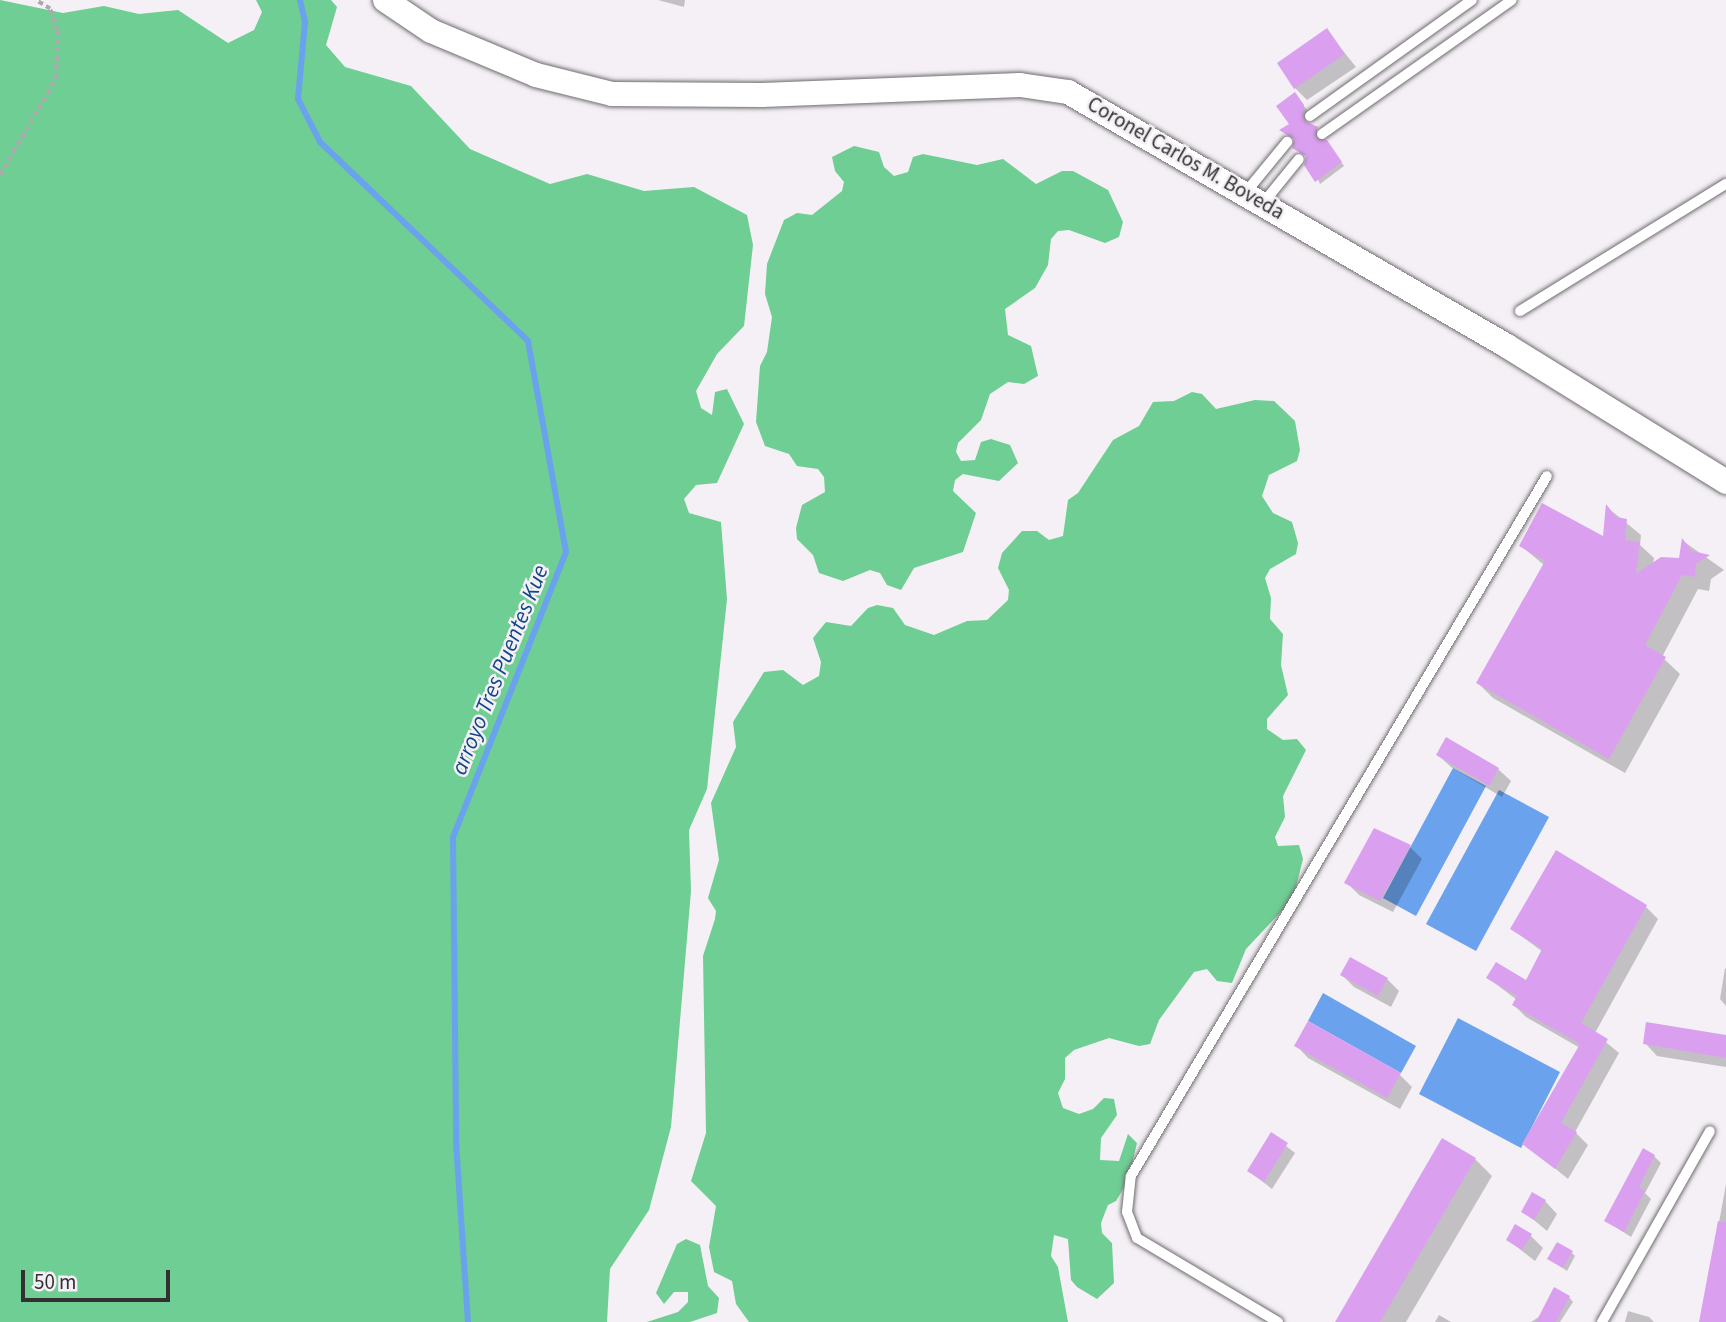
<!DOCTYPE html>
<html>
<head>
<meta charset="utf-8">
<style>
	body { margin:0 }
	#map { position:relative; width:1726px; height:1322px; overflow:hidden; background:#f4f0f5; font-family:"Source Sans 3",sans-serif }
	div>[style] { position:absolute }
	.forest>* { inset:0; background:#6ece93 }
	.water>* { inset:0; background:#6ba2ed }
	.shadow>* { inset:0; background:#0003 }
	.stream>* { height:6px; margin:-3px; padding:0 3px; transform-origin:3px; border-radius:3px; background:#6ba2ed }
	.building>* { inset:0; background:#daa0ef }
	.path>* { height:3.5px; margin-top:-1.75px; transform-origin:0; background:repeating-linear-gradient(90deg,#aca8ac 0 5px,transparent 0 8.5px) }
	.roads { filter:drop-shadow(0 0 2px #6f6c70) drop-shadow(0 0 2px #6f6c70) }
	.service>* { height:10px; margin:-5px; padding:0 5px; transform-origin:5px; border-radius:5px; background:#fff }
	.tertiary>* { height:24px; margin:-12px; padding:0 12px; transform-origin:12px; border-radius:12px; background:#fff }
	span { translate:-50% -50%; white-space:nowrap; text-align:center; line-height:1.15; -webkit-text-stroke:5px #f4f0f5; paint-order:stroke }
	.street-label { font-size:21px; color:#323032 }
	.water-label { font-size:23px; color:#104689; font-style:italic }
	.scale { position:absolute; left:21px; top:1270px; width:149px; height:32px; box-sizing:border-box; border:4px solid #323032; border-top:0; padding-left:9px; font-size:21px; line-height:24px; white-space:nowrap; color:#323032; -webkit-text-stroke:5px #f4f0f5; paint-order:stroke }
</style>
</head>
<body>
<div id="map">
	<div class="forest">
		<div style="clip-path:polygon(0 0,63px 13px,104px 6px,139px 14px,178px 10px,228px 43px,254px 30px,262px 12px,256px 0,331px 0,337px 7px,326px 45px,345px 67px,411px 86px,470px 149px,550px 184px,587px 174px,644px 191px,694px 187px,747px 215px,753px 245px,744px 326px,717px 354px,696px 391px,701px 408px,712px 415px,715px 392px,727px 389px,744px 424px,717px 483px,696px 485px,684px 499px,689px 513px,721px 522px,727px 599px,707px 789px,689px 830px,691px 891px,671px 1127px,649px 1210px,610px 1269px,607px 1322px,0 1322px)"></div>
		<div style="clip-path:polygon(854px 146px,879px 152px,884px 167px,894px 176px,908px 172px,913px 157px,923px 154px,977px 165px,1003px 159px,1036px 184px,1062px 171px,1073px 171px,1108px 190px,1123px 222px,1119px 237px,1105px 243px,1069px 230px,1058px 231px,1051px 239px,1048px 265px,1035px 288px,1005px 309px,1008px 335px,1031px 346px,1038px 376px,1024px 384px,1008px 382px,990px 394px,981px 420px,958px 443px,956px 452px,961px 461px,975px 460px,981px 442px,991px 439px,1010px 445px,1018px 463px,999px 481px,963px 474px,955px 480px,953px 491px,976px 513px,963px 552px,914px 568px,901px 590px,887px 585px,880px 573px,870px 570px,843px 581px,819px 573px,813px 555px,797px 539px,796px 528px,802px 505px,825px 492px,824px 477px,818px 469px,797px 466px,789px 454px,765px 446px,756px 422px,760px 366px,767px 352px,772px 317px,765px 294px,767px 264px,784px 220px,797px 213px,812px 215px,842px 191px,844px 182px,835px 171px,832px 157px)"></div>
		<div style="clip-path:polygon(1192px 392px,1202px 394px,1216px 409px,1255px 400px,1274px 401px,1295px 421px,1300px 450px,1297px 461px,1269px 475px,1262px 496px,1273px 513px,1292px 522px,1298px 543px,1296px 554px,1270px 569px,1265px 578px,1271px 598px,1270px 619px,1283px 634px,1281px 665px,1288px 695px,1267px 719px,1267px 729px,1283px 740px,1297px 739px,1306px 750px,1283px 796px,1285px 817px,1275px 837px,1278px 846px,1299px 845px,1303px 859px,1293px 899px,1246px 949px,1232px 983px,1217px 981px,1207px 969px,1194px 972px,1159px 1020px,1150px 1044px,1139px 1046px,1109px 1038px,1074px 1050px,1065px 1058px,1065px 1079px,1058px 1093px,1063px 1108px,1079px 1114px,1093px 1109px,1104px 1098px,1114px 1099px,1117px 1115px,1101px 1138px,1100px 1160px,1119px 1161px,1128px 1134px,1137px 1143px,1128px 1181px,1116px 1201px,1108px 1205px,1101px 1223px,1102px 1233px,1112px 1243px,1114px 1283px,1097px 1299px,1077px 1287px,1071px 1280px,1068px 1239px,1054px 1235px,1051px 1256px,1058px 1267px,1068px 1322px,749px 1322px,736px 1304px,732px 1281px,714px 1272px,709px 1247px,716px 1206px,691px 1181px,706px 1133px,703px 956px,715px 919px,716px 911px,708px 898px,719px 860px,711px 803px,736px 747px,733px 722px,764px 672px,783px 670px,803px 685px,819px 676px,821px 662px,813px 638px,826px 622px,851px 626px,868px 608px,877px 605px,893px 608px,905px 625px,934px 635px,967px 621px,987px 620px,1008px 600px,1009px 590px,998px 568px,1002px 553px,1022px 531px,1037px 531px,1049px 540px,1063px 536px,1068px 500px,1078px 493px,1113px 440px,1139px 426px,1153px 402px,1174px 401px)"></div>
		<div style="clip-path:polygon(686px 1239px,700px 1245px,708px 1286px,719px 1298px,717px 1313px,690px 1322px,647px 1322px,678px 1312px,688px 1302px,688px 1292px,674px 1292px,664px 1304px,656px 1293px,677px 1244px)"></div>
	</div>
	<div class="water">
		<div style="clip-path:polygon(1453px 768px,1486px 786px,1416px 916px,1383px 898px)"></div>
		<div style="clip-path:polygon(1499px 790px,1549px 817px,1476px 951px,1426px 924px)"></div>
		<div style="clip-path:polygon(1323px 993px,1416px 1046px,1401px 1073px,1308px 1021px)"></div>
		<div style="clip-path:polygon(1458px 1018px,1560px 1072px,1521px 1148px,1419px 1094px)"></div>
	</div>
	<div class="shadow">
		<div style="clip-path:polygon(658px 0,685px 0,684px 7px)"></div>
		<div style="clip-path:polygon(1327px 31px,1356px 67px,1307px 100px,1295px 88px)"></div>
		<div style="clip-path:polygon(1298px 98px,1307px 110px,1306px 123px,1320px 133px,1318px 140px,1330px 146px,1344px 166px,1320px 184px,1308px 157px,1294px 148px,1296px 140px,1282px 131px,1291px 124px)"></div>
		<div style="clip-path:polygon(1608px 508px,1641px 535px,1640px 545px,1654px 558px,1653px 564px,1681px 560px,1683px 541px,1724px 570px,1711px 579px,1709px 591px,1698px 589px,1662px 657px,1680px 674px,1625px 773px,1493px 698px,1478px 683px,1544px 565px,1521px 546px,1605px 539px)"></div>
		<div style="clip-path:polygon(1438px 755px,1498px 769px,1511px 781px,1502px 797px,1451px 767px)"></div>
		<div style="clip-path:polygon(1410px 847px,1422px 859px,1393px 912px,1359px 895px,1347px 883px)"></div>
		<div style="clip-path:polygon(1556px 853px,1646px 907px,1658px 919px,1595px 1033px,1619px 1053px,1575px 1132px,1588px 1145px,1568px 1179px,1524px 1143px,1580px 1048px,1526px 1017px,1514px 1005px,1517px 1000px,1488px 978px,1527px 982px,1543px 952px,1512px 929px)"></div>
		<div style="clip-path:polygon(1725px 968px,1726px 969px,1726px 1006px,1720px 999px)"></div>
		<div style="clip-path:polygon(1342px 975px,1387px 979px,1399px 991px,1391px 1007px,1354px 987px)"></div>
		<div style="clip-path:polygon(1726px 1037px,1726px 1067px,1657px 1056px,1645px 1043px)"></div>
		<div style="clip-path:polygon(1296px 1045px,1400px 1075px,1412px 1087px,1400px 1109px,1308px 1058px)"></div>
		<div style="clip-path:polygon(1272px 1135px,1295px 1153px,1272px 1189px,1249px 1171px)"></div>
		<div style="clip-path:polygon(1654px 1156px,1661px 1163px,1645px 1193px,1651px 1199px,1631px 1237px,1606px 1221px)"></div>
		<div style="clip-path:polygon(1475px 1159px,1492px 1176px,1406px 1322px,1337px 1322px)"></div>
		<div style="clip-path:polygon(1726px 1184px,1726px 1322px,1701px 1322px)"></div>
		<div style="clip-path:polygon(1545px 1201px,1557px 1214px,1547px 1231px,1523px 1211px)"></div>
		<div style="clip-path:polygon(1530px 1235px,1543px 1248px,1535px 1261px,1508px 1240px)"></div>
		<div style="clip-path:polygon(1572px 1253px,1575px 1256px,1567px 1271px,1549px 1259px)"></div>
		<div style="clip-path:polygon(1569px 1297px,1573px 1302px,1560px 1322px,1531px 1322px)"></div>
		<div style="clip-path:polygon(1628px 1311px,1649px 1317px,1654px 1322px,1625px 1322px)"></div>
		<div style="clip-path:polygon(1439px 1315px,1451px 1322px,1435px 1322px)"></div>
	</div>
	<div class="stream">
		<div style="left:300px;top:0;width:23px;rotate:77deg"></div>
		<div style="left:305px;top:22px;width:77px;rotate:95.2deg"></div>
		<div style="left:298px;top:99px;width:48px;rotate:62.9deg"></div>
		<div style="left:320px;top:142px;width:288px;rotate:43.7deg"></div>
		<div style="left:528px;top:341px;width:214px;rotate:79.8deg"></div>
		<div style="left:566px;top:552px;width:307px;rotate:111.6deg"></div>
		<div style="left:453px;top:837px;width:305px;rotate:89.4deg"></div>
		<div style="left:456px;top:1142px;width:180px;rotate:86.2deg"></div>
	</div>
	<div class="building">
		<div style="clip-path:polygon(1327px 28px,1345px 54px,1294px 89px,1277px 63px)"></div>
		<div style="clip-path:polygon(1295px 92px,1304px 105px,1303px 120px,1318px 127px,1315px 138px,1327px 140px,1342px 162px,1315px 182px,1304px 165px,1306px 156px,1292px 148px,1294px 139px,1279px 130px,1289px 124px,1276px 106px)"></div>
		<div style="clip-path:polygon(1542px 503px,1603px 536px,1606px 504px,1616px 517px,1627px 519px,1625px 540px,1640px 542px,1636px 574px,1661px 557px,1679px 558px,1682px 538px,1692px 551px,1710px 555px,1696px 564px,1695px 577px,1682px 575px,1645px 645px,1666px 657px,1609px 759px,1476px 683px,1545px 561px,1519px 546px)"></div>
		<div style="clip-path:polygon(1446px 737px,1499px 768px,1489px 786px,1436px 755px)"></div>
		<div style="clip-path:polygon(1374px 828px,1411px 845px,1380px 901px,1344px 883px)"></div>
		<div style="clip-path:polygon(1556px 850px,1647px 905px,1581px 1023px,1608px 1039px,1561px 1123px,1577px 1132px,1555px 1169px,1522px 1144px,1580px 1044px,1512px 1005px,1517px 996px,1486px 978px,1496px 962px,1526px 980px,1542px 949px,1510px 929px)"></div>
		<div style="clip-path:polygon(1350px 957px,1388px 978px,1378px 996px,1340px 975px)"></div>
		<div style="clip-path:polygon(1308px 1021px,1401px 1073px,1387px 1098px,1294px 1046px)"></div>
		<div style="clip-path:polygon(1646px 1022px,1726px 1035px,1726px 1058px,1643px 1044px)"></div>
		<div style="clip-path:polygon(1271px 1132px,1288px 1143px,1264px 1182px,1247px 1171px)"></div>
		<div style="clip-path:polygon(1442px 1138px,1476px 1158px,1380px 1322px,1335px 1322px)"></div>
		<div style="clip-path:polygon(1643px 1148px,1655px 1155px,1639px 1187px,1645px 1191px,1624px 1232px,1604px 1221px)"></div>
		<div style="clip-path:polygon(1532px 1192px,1546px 1200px,1534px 1220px,1521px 1212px)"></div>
		<div style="clip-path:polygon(1718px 1221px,1726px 1222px,1726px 1322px,1699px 1322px)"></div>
		<div style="clip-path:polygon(1515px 1224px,1532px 1234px,1522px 1250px,1506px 1240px)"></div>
		<div style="clip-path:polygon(1557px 1242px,1573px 1251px,1563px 1268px,1547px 1259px)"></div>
		<div style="clip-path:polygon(1554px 1287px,1570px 1296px,1556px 1322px,1536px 1322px)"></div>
	</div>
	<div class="path">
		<div style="left:0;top:175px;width:112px;rotate:-60deg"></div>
		<div style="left:56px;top:78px;width:47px;rotate:-88.8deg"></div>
		<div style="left:57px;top:31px;width:23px;rotate:-108deg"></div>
		<div style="left:50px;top:9px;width:17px;rotate:-149deg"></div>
	</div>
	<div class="roads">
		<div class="service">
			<div style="left:1310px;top:116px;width:199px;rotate:-35.6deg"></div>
			<div style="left:1322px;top:134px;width:232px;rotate:-35.2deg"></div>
			<div style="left:1246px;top:192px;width:65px;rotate:-50.6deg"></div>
			<div style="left:1264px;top:202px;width:55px;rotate:-50.9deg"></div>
			<div style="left:1520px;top:311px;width:242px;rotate:-31.7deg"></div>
			<div style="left:1278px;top:1322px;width:164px;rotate:-149.2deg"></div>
			<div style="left:1137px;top:1238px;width:28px;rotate:-111deg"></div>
			<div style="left:1127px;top:1212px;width:36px;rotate:-84deg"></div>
			<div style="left:1131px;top:1176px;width:814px;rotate:-59.28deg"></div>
			<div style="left:1602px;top:1322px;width:219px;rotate:-60.5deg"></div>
		</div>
		<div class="tertiary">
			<div style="left:385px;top:0;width:55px;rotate:34deg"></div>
			<div style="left:431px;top:31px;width:114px;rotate:22.7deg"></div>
			<div style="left:536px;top:75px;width:78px;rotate:14deg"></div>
			<div style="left:612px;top:94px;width:150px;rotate:0.4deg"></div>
			<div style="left:762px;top:95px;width:258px;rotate:-2.2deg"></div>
			<div style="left:1020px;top:85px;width:49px;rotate:8.3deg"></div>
			<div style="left:1068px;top:92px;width:507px;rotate:30.05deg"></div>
			<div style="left:1507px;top:346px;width:258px;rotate:31.8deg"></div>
		</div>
	</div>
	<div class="street-label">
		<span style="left:1186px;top:158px;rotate:30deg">Coronel Carlos M. Boveda</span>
	</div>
	<div class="water-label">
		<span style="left:500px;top:670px;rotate:-68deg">arroyo Tres Puentes Kue</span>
	</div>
	<div class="scale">50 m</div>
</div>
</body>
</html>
